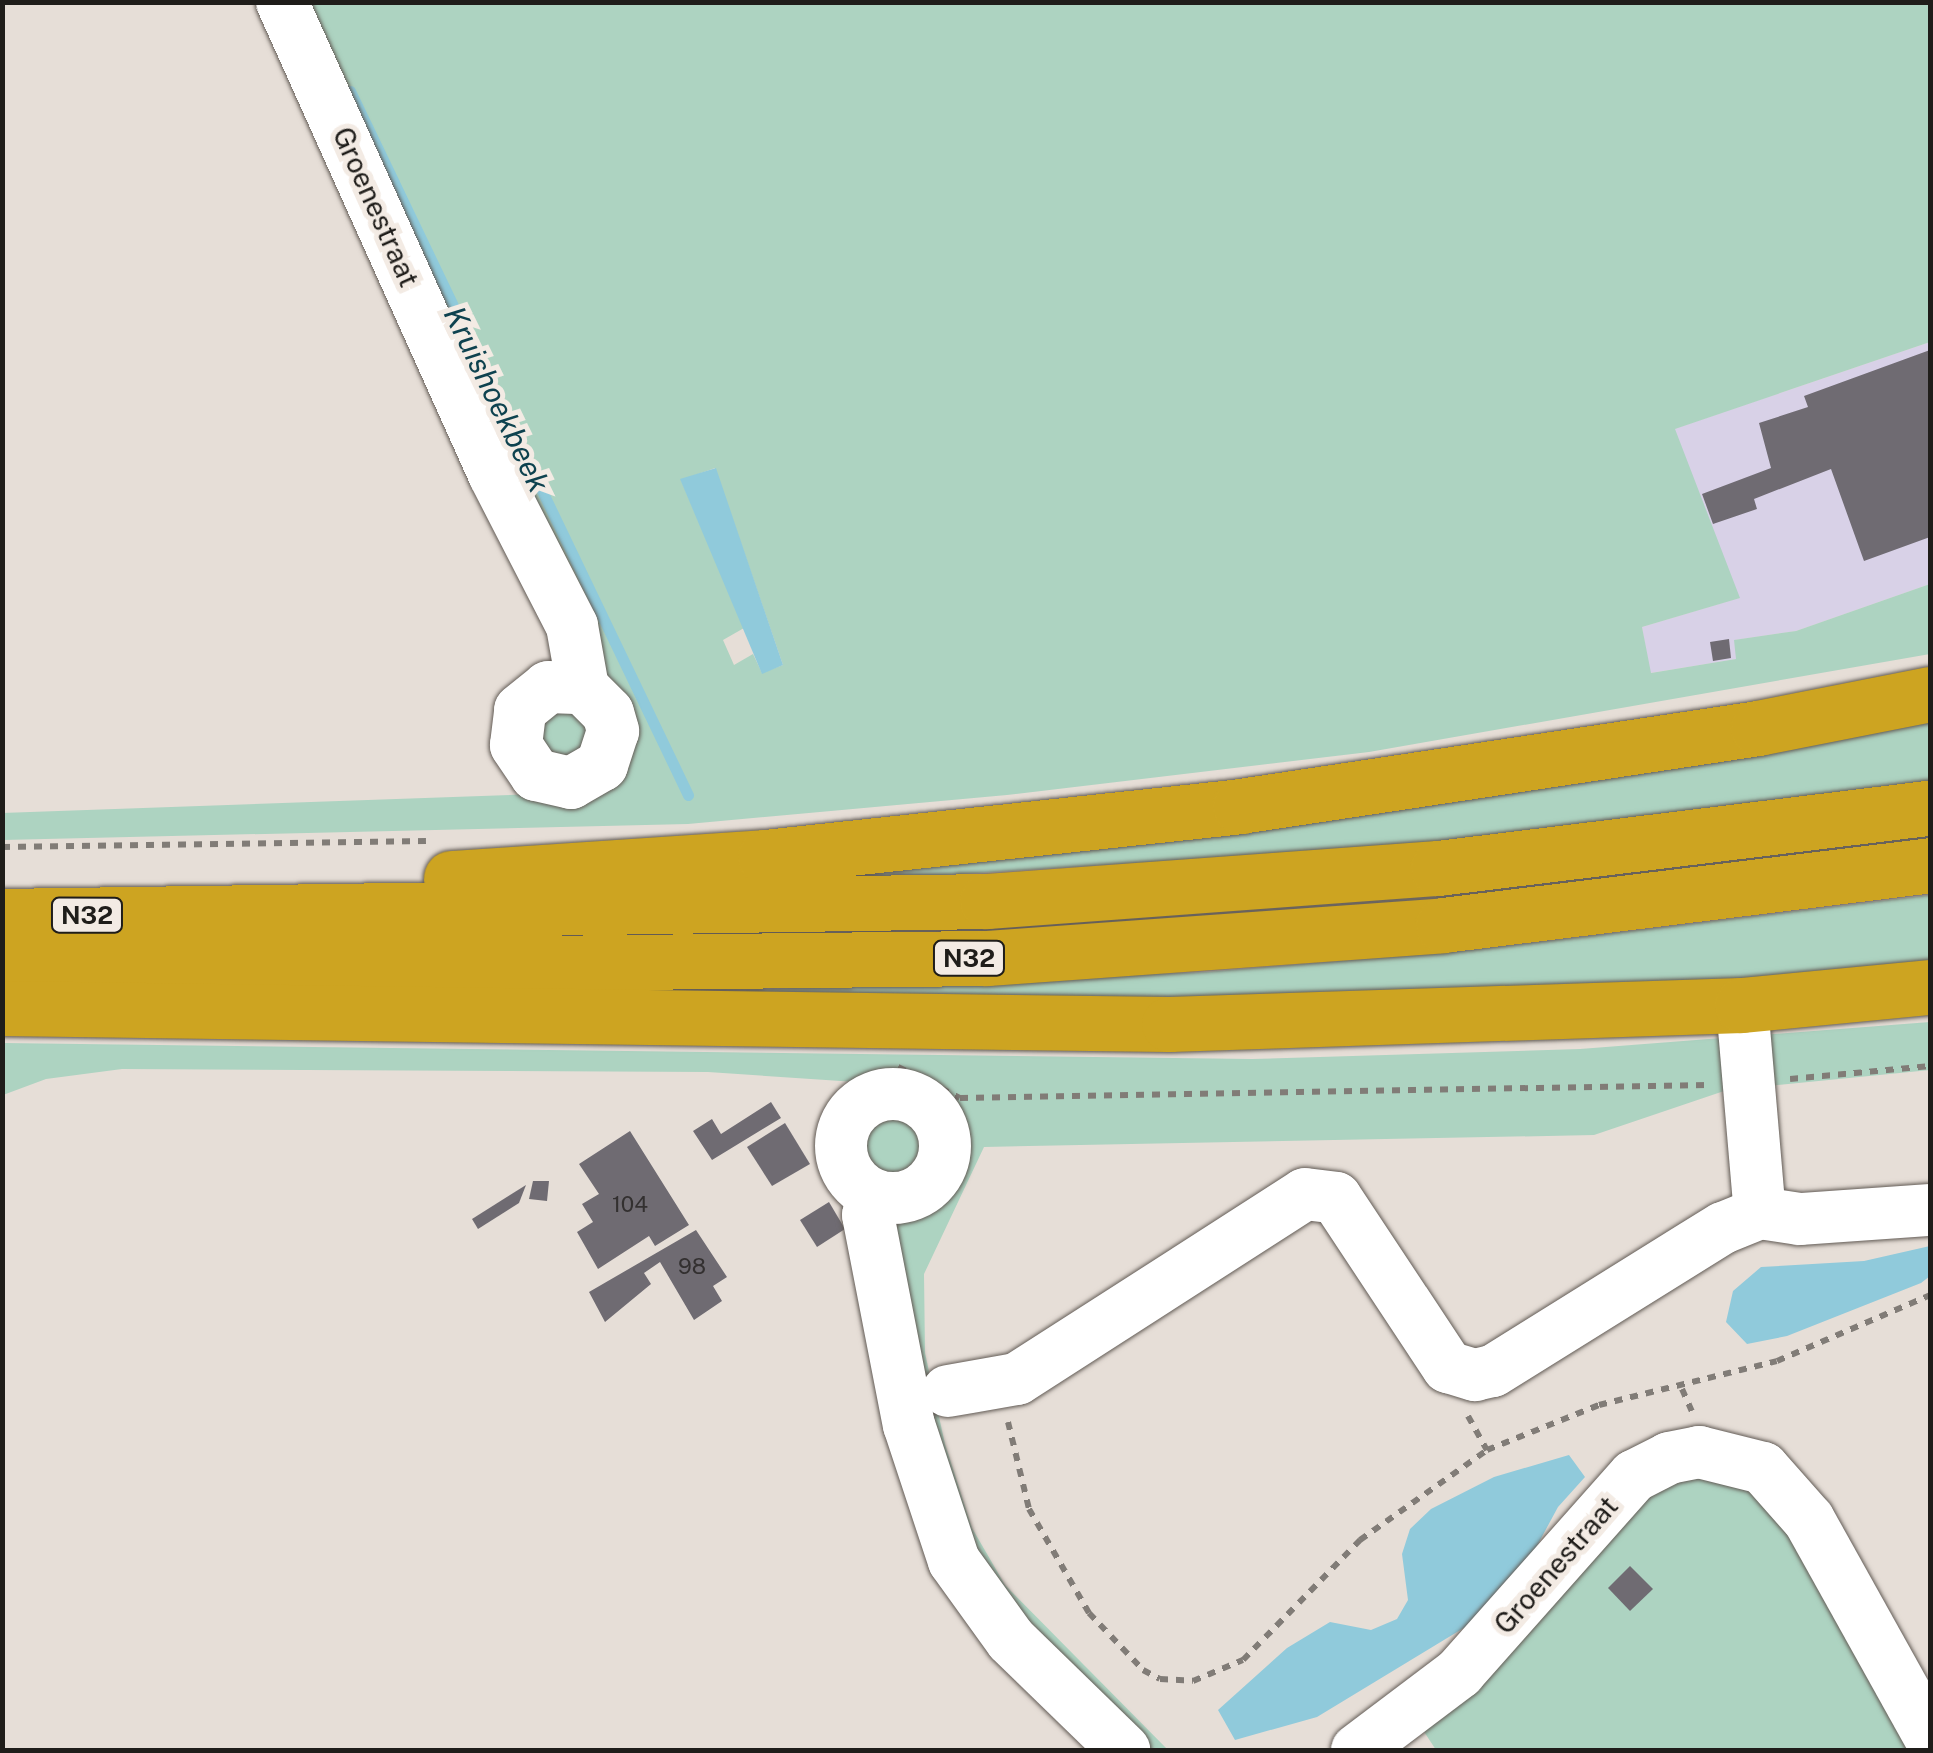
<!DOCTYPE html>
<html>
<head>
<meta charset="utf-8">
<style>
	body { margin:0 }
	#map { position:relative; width:1933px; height:1753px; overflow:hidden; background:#e6ded7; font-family:"Public Sans",sans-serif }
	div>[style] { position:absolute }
	.commercial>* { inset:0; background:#d8d1e7 }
	.green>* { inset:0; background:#add3c1 }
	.round { border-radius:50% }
	.water>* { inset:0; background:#90cadb }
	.stream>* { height:11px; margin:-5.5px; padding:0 5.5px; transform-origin:5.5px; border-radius:5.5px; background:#90cadb }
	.building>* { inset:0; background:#6f6b72 }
	.path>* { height:6px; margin-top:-3px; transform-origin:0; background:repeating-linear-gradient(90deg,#817c77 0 8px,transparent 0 16px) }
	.roads { filter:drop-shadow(0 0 2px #625b55) drop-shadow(0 0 2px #625b55) }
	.minor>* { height:52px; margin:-26px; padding:0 26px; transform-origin:26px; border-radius:26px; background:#fff }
	.minor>.ring { margin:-26px; padding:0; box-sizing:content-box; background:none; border:52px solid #fff; border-radius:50% }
	.highway>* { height:55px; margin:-27.5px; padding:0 27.5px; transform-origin:27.5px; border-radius:27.5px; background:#cda421 }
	span { translate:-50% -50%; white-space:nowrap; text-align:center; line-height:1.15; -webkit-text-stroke:10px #f3ebe4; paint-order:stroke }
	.number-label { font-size:22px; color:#333030 }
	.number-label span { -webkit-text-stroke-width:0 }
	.shield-label span { padding:2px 8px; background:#f3ebe4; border:2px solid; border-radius:8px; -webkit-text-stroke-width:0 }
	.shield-label { font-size:25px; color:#1f1d1a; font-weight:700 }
	.street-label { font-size:28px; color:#1f1d1a }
	.water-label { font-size:30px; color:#0e424f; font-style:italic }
	.frame { position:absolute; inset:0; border:5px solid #1f1d1a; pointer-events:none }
</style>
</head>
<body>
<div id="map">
	<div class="commercial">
		<div style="clip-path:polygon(1930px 342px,1930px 584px,1796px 631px,1735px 640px,1737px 659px,1650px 673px,1642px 627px,1739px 598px,1674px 429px)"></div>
	</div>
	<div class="green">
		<div style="clip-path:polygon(evenodd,287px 3px,1930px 3px,1930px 342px,1675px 429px,1740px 598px,1642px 627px,1651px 673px,1736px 659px,1734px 640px,1796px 631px,1930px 584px,1930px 654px,1369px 752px,1007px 795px,688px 824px,3px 840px,2px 813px,536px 794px,613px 773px,287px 3px,715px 468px,783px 665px,762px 673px,753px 654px,734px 665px,723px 640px,744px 628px,681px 480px,715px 468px)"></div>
		<div style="clip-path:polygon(546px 700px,605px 723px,557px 774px,530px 717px)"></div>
		<div style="clip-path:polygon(1930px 709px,1930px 781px,1743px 809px,1367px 849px,831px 882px,828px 867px)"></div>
		<div style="clip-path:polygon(1930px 895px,1930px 973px,1659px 993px,746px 1003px,746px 990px,1206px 972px,1463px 951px)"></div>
		<div style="clip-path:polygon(1930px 1022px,1930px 1070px,1727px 1090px,1594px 1135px,984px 1147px,924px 1274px,925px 1353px,945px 1444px,972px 1528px,1005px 1585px,1168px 1750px,1137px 1750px,986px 1596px,882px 1247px,897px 1213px,927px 1200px,948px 1180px,954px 1146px,940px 1102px,901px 1085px,708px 1072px,122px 1069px,46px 1079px,3px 1095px,3px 1043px,1252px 1059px,1580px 1049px)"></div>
		<div class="round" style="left:856px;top:1108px;width:74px;height:74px"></div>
		<div style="clip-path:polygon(1701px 1468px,1778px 1500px,1926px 1750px,1436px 1750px,1415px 1718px,1643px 1491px)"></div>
	</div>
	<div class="water">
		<div style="clip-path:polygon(716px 468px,783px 665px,762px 674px,680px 479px)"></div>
		<div style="clip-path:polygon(1930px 1246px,1930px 1276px,1921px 1283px,1787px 1336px,1747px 1344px,1726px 1322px,1733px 1291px,1761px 1267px,1864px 1261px)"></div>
		<div style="clip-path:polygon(1569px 1455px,1585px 1477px,1558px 1507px,1525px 1568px,1467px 1626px,1317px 1717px,1235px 1740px,1218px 1710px,1287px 1648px,1330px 1622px,1371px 1630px,1397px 1619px,1408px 1600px,1402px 1554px,1410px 1529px,1431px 1509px,1494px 1477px)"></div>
	</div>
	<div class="stream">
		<div style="left:350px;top:91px;width:781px;rotate:64.35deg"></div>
	</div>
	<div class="building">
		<div style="clip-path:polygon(1930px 350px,1930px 537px,1864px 561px,1831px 469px,1754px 499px,1757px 509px,1713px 524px,1702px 494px,1771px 468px,1759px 423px,1808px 407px,1804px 396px)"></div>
		<div style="clip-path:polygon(1729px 639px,1731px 658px,1713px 661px,1710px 642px)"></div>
		<div style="clip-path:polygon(771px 1102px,781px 1118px,712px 1160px,693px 1131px,712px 1119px,721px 1134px)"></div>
		<div style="clip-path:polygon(785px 1123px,810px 1164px,772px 1186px,747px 1147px)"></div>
		<div style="clip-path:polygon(630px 1131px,689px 1225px,655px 1246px,649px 1236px,598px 1269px,577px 1232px,593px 1222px,582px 1204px,599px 1194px,579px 1164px)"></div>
		<div style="clip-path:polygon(533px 1181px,549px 1181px,547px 1201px,529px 1199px)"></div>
		<div style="clip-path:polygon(526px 1185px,519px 1203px,478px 1229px,472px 1219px)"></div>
		<div style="clip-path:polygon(829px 1202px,845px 1229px,817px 1247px,800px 1220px)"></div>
		<div style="clip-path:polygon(696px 1230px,727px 1277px,713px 1286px,722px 1301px,694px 1320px,660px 1262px,644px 1273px,651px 1284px,605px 1322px,589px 1292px)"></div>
		<div style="clip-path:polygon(1630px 1566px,1653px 1589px,1630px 1611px,1608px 1588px)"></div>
	</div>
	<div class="path">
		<div style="left:2px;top:847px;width:424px;rotate:-0.8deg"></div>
		<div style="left:898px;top:1067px;width:69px;rotate:26.6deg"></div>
		<div style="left:1790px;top:1079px;width:141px;rotate:-5.3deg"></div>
		<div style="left:937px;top:1118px;width:30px;rotate:-41deg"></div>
		<div style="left:960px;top:1098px;width:748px;rotate:-1deg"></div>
		<div style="left:1682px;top:1389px;width:24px;rotate:66deg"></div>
		<div style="left:1468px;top:1416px;width:39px;rotate:61deg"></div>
		<div style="left:1008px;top:1422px;width:89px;rotate:76.4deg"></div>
		<div style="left:1029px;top:1509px;width:120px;rotate:60deg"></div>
		<div style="left:1089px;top:1613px;width:79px;rotate:46.5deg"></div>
		<div style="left:1143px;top:1670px;width:19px;rotate:28deg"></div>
		<div style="left:1160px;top:1679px;width:33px;rotate:3deg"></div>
		<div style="left:1193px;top:1681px;width:54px;rotate:-22.8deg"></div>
		<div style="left:1243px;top:1660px;width:168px;rotate:-45.7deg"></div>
		<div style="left:1360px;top:1540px;width:156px;rotate:-35.3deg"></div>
		<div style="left:1487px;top:1450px;width:121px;rotate:-21.9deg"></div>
		<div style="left:1599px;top:1405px;width:183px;rotate:-13.9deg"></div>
		<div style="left:1777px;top:1361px;width:167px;rotate:-23.3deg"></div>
	</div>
	<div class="roads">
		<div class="minor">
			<div style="left:282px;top:2px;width:517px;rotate:65.81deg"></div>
			<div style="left:494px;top:474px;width:171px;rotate:62.8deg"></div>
			<div style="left:572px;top:626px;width:63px;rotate:79.9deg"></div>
			<div style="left:583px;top:688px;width:35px;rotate:45deg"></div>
			<div style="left:608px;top:713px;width:19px;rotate:74deg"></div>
			<div style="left:613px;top:731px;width:36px;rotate:108deg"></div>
			<div style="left:602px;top:765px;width:36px;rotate:150deg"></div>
			<div style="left:571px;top:783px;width:36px;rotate:-167deg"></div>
			<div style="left:536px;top:775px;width:36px;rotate:-124deg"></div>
			<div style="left:516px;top:745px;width:35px;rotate:-83deg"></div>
			<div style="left:520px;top:710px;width:36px;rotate:-39deg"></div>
			<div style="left:548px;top:687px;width:35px;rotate:2deg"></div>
			<div style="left:1742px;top:1005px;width:209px;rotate:85.1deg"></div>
			<div class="ring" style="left:841px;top:1094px;width:52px;height:52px"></div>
			<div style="left:877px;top:1196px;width:21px;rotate:115deg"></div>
			<div style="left:868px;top:1215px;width:214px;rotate:79deg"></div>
			<div style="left:909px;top:1425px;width:143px;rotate:71.7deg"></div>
			<div style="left:954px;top:1561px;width:97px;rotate:54.2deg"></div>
			<div style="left:1011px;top:1640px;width:158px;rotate:44.2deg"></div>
			<div style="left:948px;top:1391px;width:70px;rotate:-9.9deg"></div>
			<div style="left:1017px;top:1379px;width:342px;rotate:-32.7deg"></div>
			<div style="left:1305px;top:1194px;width:31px;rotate:7deg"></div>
			<div style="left:1336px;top:1198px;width:203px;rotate:56.5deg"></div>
			<div style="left:1448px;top:1367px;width:28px;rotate:17deg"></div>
			<div style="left:1475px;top:1375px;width:18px;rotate:-13deg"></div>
			<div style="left:1493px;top:1371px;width:271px;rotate:-31.9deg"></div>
			<div style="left:1723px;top:1228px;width:40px;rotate:-22deg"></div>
			<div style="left:1760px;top:1213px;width:40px;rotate:8.5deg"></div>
			<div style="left:1800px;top:1219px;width:130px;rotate:-4deg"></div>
			<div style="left:1357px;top:1750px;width:128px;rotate:-37deg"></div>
			<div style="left:1459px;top:1673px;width:264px;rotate:-48.4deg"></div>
			<div style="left:1634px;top:1476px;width:39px;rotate:-27deg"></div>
			<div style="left:1669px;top:1458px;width:31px;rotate:-11deg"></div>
			<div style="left:1699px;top:1452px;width:66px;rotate:14deg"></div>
			<div style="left:1763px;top:1468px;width:69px;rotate:48.5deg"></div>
			<div style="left:1809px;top:1520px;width:248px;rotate:60.9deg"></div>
		</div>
		<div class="highway">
			<div style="left:451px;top:878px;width:315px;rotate:-3.8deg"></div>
			<div style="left:765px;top:857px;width:478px;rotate:-6.1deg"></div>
			<div style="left:1240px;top:806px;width:524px;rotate:-8.56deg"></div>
			<div style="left:1758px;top:728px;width:175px;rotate:-11.2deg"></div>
			<div style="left:2px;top:916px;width:985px;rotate:-0.87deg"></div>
			<div style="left:987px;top:901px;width:452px;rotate:-4.2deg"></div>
			<div style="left:1438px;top:868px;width:496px;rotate:-7deg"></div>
			<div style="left:2px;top:969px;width:985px;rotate:-0.64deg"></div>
			<div style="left:987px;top:958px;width:457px;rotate:-4.1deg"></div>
			<div style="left:1443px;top:925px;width:491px;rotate:-7deg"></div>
			<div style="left:2px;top:1008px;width:1167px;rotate:0.79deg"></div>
			<div style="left:1169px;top:1024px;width:573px;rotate:-1.9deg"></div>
			<div style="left:1742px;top:1005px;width:189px;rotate:-5.5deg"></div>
		</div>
	</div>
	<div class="number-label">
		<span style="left:630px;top:1205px">104</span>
		<span style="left:692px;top:1267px">98</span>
	</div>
	<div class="shield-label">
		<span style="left:87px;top:915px">N32</span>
		<span style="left:969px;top:958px">N32</span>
	</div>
	<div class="street-label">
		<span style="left:376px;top:207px;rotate:66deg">Groenestraat</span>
		<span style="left:1556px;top:1565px;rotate:-49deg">Groenestraat</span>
	</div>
	<div class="water-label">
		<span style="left:497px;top:399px;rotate:64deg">Kruishoekbeek</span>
	</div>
	<div class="frame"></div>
</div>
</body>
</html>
